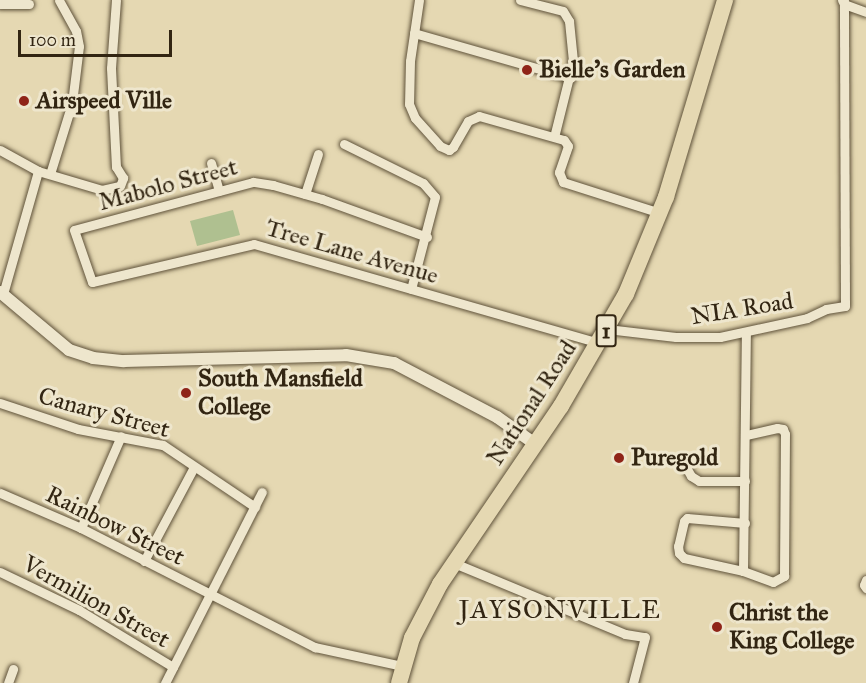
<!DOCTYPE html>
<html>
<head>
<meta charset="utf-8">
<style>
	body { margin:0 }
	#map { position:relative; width:866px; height:683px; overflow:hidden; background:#e5d8b2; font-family:"IM FELL Great Primer",serif }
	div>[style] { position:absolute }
	.green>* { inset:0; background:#afc090 }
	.roads { filter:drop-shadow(0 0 2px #5f523a) drop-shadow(0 0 2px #5f523a) }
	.minor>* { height:9px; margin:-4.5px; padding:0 4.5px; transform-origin:4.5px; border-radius:4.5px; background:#eee6cd }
	.tertiary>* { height:12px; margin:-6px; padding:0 6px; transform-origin:6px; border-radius:6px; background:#eee6cd }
	.trunk>* { height:16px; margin:-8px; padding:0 8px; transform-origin:8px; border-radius:8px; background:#e5d8b2 }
	.dots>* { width:16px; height:16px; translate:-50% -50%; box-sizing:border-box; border:3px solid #eee6cd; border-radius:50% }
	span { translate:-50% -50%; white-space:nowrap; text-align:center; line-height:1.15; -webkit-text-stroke:6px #eee6cd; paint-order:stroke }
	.shield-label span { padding:2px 4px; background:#eee6cd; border:2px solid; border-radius:4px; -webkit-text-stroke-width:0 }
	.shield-label { font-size:22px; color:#322512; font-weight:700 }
	.poi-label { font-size:24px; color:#322512; font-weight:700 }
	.left { translate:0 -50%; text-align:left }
	.street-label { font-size:24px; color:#322512 }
	.neighbourhood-label { font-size:26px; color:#322512; letter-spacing:1.5px }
	.scale { position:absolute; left:18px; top:30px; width:154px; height:27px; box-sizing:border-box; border:3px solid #322512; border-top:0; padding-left:8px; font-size:18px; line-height:21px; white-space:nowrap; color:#322512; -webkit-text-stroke:4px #eee6cd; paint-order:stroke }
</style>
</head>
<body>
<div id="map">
	<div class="green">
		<div style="clip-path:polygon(233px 210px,240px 235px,197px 246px,190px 221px)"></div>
	</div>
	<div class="roads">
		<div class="minor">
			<div style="left:419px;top:0;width:62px;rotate:98.4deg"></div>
			<div style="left:410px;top:61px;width:43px;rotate:91.3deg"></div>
			<div style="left:409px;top:104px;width:15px;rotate:67deg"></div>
			<div style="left:415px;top:118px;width:38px;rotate:48deg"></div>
			<div style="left:440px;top:146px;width:10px;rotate:24deg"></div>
			<div style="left:449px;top:150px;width:5px;rotate:-37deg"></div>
			<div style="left:453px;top:147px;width:30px;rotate:-60deg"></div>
			<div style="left:468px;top:121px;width:12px;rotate:-24deg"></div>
			<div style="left:479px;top:116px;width:88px;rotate:15.8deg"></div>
			<div style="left:564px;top:140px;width:7px;rotate:56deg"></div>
			<div style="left:568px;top:146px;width:28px;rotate:109deg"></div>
			<div style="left:559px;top:172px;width:11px;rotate:68deg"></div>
			<div style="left:563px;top:182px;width:102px;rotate:17.7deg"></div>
			<div style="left:520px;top:0;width:44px;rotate:14.3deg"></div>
			<div style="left:563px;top:11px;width:12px;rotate:59deg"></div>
			<div style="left:569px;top:21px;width:40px;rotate:84.3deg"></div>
			<div style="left:573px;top:61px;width:78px;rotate:104deg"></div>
			<div style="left:842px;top:0;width:4px;rotate:63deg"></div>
			<div style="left:844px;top:4px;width:23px;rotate:20deg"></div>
			<div style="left:0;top:4px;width:29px"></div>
			<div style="left:414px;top:33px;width:163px;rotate:16deg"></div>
			<div style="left:344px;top:144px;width:88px;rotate:26.3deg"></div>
			<div style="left:423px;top:183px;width:18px;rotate:49deg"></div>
			<div style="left:435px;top:197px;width:95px;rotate:104.6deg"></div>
			<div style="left:0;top:150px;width:43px;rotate:28.9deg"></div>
			<div style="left:38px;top:171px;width:67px;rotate:16.5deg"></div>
			<div style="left:102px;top:190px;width:18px;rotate:-13deg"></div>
			<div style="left:120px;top:186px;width:9px;rotate:-69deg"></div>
			<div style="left:123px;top:178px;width:13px;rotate:-122deg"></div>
			<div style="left:116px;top:167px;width:99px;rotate:-92.9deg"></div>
			<div style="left:111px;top:68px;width:68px;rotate:-85.8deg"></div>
			<div style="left:211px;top:163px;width:29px;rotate:74deg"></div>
			<div style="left:50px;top:174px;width:74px;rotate:-72.8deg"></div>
			<div style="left:72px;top:103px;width:57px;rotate:-83deg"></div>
			<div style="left:79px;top:46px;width:15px;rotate:-101deg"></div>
			<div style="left:76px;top:31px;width:35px;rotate:-119deg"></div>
			<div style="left:305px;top:194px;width:42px;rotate:-72deg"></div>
			<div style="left:427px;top:237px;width:112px;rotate:-160.1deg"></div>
			<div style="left:322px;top:199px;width:51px;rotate:-164.1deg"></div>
			<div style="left:273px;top:185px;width:20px;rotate:-171deg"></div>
			<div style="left:253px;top:182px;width:185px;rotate:165deg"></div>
			<div style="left:74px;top:230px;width:55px;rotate:70.9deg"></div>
			<div style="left:92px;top:282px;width:166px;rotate:-13.2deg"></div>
			<div style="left:254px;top:244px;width:360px;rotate:16deg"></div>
			<div style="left:3px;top:294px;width:128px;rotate:-74.1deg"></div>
			<div style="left:607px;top:329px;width:69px;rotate:6.6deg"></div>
			<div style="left:676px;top:337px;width:44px"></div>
			<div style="left:720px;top:337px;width:89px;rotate:-12.3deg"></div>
			<div style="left:807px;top:318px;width:21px;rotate:-25deg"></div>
			<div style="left:826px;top:309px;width:19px;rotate:-9deg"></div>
			<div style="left:845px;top:306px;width:306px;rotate:-90.2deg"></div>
			<div style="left:0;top:403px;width:82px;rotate:18.4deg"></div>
			<div style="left:78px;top:429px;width:86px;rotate:10.7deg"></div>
			<div style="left:163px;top:445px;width:111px;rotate:34deg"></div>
			<div style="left:687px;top:469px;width:8px;rotate:60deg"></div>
			<div style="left:691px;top:476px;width:9px;rotate:32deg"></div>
			<div style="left:699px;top:481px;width:46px"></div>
			<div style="left:0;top:493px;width:88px;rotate:23.4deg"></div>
			<div style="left:81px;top:528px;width:263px;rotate:27deg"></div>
			<div style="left:315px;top:647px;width:89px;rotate:12.3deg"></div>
			<div style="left:745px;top:523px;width:58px;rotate:-175.1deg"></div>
			<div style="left:687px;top:518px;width:4px;rotate:135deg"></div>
			<div style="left:684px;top:521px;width:26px;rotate:103deg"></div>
			<div style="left:678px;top:546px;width:7px;rotate:82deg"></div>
			<div style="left:679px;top:553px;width:7px;rotate:45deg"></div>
			<div style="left:684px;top:558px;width:60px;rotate:12.4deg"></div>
			<div style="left:743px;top:571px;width:32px;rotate:20deg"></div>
			<div style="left:773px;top:582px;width:13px;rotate:-29deg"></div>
			<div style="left:784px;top:576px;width:142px;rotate:-89.6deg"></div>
			<div style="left:785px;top:434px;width:5px;rotate:-112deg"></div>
			<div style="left:783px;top:429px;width:6px;rotate:-171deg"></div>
			<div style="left:777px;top:428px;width:32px;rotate:167deg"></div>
			<div style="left:81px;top:528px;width:100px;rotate:-66.5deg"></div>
			<div style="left:144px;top:561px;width:106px;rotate:-62deg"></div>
			<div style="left:454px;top:563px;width:185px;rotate:22.5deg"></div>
			<div style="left:625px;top:634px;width:20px;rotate:9deg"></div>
			<div style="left:645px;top:637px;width:48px;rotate:104.6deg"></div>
			<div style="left:743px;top:571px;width:239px;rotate:-89.3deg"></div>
			<div style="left:0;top:572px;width:88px;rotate:25.7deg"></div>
			<div style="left:79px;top:610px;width:110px;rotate:31.2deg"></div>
			<div style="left:866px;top:580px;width:5px;rotate:112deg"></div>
			<div style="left:864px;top:585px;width:4px;rotate:56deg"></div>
			<div style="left:8px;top:683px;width:15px;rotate:-70deg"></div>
			<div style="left:165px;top:683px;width:214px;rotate:-63.1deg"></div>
		</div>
		<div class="tertiary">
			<div style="left:0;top:292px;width:90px;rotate:40deg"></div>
			<div style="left:69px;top:350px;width:25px;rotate:18deg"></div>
			<div style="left:93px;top:358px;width:31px;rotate:6deg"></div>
			<div style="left:124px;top:361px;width:222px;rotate:-1.5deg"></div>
			<div style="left:346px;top:355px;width:49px;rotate:9.5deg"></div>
			<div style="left:394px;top:363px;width:116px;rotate:27.7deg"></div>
			<div style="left:497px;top:417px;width:47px;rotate:35.4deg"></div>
		</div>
		<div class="trunk">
			<div style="left:399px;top:683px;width:47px;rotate:-73.9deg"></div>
			<div style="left:412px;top:638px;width:61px;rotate:-62.6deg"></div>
			<div style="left:440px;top:584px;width:215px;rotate:-55.8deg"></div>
			<div style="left:561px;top:406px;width:129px;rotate:-59.9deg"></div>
			<div style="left:626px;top:294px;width:105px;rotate:-67.6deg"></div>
			<div style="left:666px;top:197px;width:206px;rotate:-73.3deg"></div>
		</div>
	</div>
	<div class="dots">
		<div style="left:527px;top:70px;background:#8f2418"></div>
		<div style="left:24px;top:101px;background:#8f2418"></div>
		<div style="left:186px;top:393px;background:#8f2418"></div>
		<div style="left:619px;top:458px;background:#8f2418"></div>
		<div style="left:717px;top:627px;background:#8f2418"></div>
	</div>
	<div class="shield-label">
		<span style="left:606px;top:331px">1</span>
	</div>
	<div class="poi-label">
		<span class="left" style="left:539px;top:70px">Bielle's Garden</span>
		<span class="left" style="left:36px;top:101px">Airspeed Ville</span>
		<span class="left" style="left:198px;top:393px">South Mansfield<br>College</span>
		<span class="left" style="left:631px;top:458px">Puregold</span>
		<span class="left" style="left:729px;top:627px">Christ the<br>King College</span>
	</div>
	<div class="street-label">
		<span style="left:168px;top:185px;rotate:-15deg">Mabolo Street</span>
		<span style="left:352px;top:252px;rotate:16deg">Tree Lane Avenue</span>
		<span style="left:742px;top:309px;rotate:-9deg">NIA Road</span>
		<span style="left:532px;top:403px;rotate:-57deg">National Road</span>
		<span style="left:104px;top:413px;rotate:15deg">Canary Street</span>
		<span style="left:115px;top:526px;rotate:26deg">Rainbow Street</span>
		<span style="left:96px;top:602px;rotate:29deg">Vermilion Street</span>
	</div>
	<div class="neighbourhood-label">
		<span style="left:560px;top:610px">JAYSONVILLE</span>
	</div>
	<div class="scale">100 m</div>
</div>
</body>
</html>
